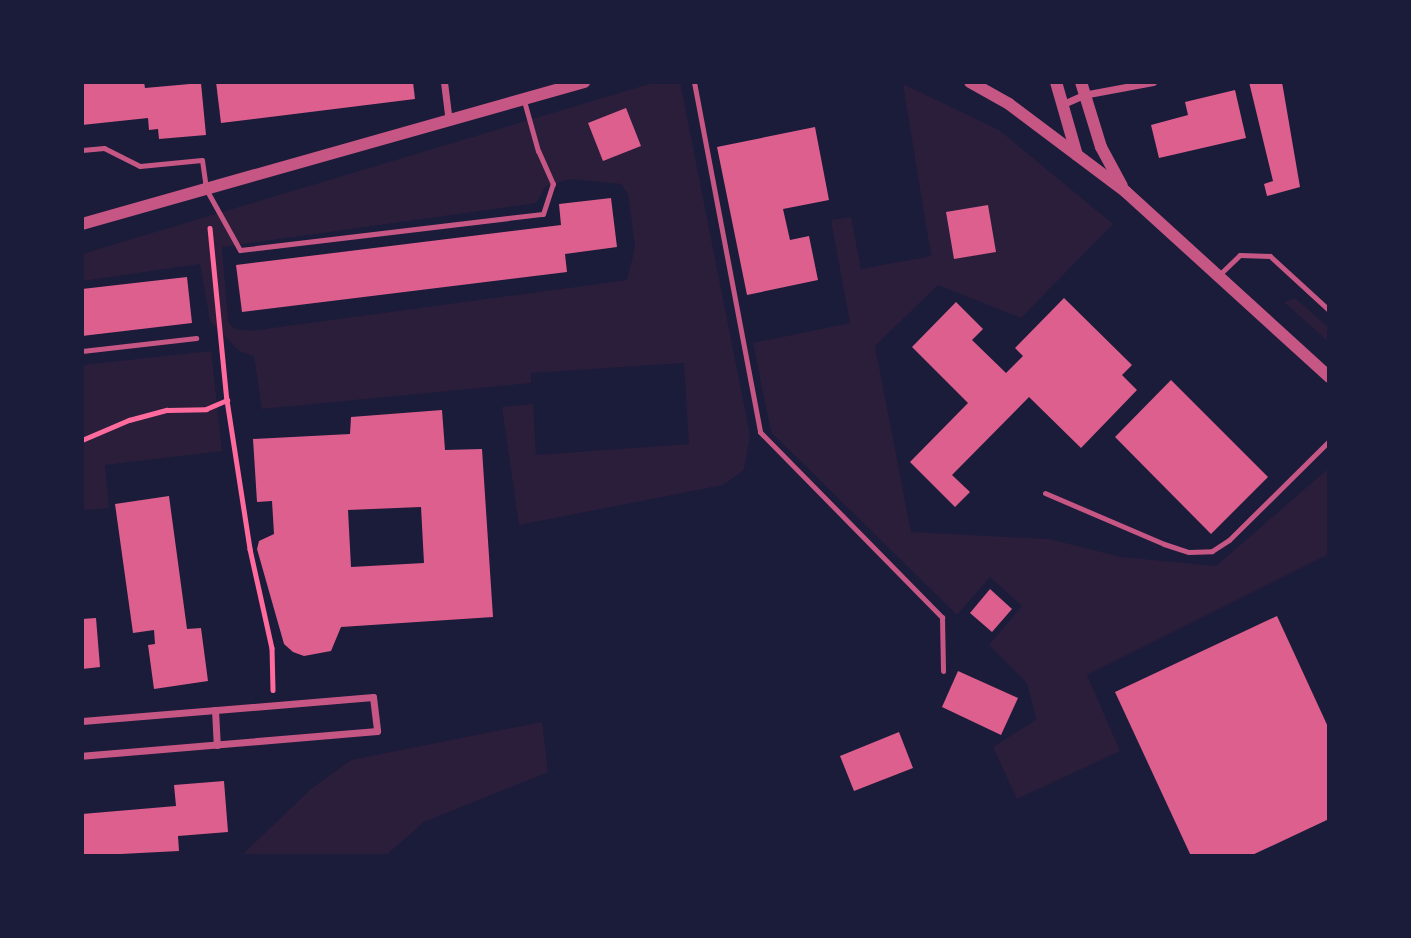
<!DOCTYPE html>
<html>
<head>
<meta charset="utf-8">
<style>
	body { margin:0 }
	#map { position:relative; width:1411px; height:938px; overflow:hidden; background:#1b1b3a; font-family:Karla,sans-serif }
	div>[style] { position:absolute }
	.green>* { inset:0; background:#2a1e3b }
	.building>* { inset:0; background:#dd5f8e }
	.path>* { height:4.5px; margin:-2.25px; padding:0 2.25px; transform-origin:2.25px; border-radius:2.25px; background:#ff6b9d }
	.service>* { height:5px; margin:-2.5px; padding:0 2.5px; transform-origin:2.5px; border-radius:2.5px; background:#c65784 }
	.minor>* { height:7px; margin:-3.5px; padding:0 3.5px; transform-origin:3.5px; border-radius:3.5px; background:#c65784 }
	.tertiary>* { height:12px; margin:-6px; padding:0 6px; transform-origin:6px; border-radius:6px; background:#c65784 }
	span { translate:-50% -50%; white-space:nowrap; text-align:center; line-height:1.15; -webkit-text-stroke:5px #1b1b3a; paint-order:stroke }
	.frame { position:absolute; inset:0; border:84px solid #1b1b3a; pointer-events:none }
</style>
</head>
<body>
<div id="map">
	<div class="green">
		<div style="clip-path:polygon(evenodd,656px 82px,680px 82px,750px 435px,744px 470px,723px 485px,519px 525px,502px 407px,533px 404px,536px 455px,689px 444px,684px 363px,531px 373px,531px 383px,262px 409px,254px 356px,239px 351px,210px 321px,200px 264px,82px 281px,82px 254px,656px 82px,570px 179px,621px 184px,628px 194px,635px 247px,627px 280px,251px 331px,235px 329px,228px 322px,222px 247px,536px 203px,546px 186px,570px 179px)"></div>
		<div style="clip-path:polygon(903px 84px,999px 130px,1113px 224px,1021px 318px,938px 285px,875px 346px,911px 532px,1049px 539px,1121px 557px,1216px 566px,1329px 468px,1329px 554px,1087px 675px,1120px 751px,1017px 799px,993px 747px,1036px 720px,1027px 683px,989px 645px,1022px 606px,990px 577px,957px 615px,771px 432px,753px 343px,850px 323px,831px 220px,851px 217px,861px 269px,931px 256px)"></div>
		<div style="clip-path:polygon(1295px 298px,1329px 328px,1329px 342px,1284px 302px)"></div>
		<div style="clip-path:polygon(211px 351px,222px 451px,105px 465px,109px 508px,82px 510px,82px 365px)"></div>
		<div style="clip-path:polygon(542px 722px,548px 772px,424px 822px,385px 856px,241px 856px,312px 788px,351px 760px)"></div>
	</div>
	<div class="building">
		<div style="clip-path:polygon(82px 82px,144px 82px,145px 88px,201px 83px,206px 135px,159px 139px,158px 129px,149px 130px,148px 118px,82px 125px)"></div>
		<div style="clip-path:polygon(216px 82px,413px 82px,415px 99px,221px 123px)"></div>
		<div style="clip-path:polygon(1249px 82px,1282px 82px,1300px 187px,1267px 196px,1264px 184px,1273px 181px)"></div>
		<div style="clip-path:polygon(1235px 90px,1246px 138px,1159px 158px,1151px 125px,1188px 115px,1185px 102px)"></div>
		<div style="clip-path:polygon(626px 108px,641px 146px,603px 161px,588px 123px)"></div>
		<div style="clip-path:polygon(815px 127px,829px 200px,783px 209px,790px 240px,809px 236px,818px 280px,747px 295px,717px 147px)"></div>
		<div style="clip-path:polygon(611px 198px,617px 247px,565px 254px,567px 272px,242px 312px,236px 265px,561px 225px,559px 204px)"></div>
		<div style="clip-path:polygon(988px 205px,996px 252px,954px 259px,946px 212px)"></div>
		<div style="clip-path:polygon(187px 277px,192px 323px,82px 336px,82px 289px)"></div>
		<div style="clip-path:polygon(1064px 298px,1132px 365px,1122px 375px,1137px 390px,1081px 448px,1029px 397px,952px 475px,970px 492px,955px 507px,910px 462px,968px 403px,912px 347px,956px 302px,983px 329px,972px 340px,1006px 373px,1023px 356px,1015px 348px)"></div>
		<div style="clip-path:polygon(1171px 380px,1268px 477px,1211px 534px,1115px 437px)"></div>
		<div style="clip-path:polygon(evenodd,442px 410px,445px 450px,482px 449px,493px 617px,341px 627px,331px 651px,304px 656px,293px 652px,284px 644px,257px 549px,259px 541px,274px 534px,272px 501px,257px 502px,253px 439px,350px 434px,351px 417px,442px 410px,421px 507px,424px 563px,351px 567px,348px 510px,421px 507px)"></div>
		<div style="clip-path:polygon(169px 496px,187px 629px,201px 628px,208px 681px,154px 689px,148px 645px,155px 644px,154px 630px,133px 633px,115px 504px)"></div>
		<div style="clip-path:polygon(990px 589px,1012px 609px,992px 632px,970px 613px)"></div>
		<div style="clip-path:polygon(1277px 616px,1329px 729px,1329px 819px,1250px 856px,1191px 856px,1115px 692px)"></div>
		<div style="clip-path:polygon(96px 618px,100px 667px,82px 669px,82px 619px)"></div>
		<div style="clip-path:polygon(958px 671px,1018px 698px,1001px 735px,942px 707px)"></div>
		<div style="clip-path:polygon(899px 732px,913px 768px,854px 791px,840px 756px)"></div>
		<div style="clip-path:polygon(224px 781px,228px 832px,178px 836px,179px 851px,82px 856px,82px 814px,176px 806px,174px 785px)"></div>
	</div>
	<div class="path">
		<div style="left:210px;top:228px;width:173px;rotate:84.4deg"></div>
		<div style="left:227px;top:400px;width:151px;rotate:81.2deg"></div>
		<div style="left:250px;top:549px;width:101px;rotate:77.5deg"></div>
		<div style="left:272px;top:648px;width:42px;rotate:88.6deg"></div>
		<div style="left:82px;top:440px;width:51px;rotate:-23.1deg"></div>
		<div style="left:129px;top:420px;width:39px;rotate:-15deg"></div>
		<div style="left:167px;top:410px;width:39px;rotate:-1deg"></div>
		<div style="left:206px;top:409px;width:23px;rotate:-23deg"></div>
	</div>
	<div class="service">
		<div style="left:694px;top:82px;width:356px;rotate:79.3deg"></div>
		<div style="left:760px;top:432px;width:260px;rotate:45.5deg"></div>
		<div style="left:942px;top:617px;width:54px;rotate:88.9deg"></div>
		<div style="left:82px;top:150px;width:22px;rotate:-5deg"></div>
		<div style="left:104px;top:148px;width:40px;rotate:26.6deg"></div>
		<div style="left:140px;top:166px;width:62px;rotate:-5.5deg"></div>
		<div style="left:202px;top:160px;width:29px;rotate:82deg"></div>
		<div style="left:206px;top:189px;width:70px;rotate:60.9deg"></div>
		<div style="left:240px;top:250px;width:305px;rotate:-6.8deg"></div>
		<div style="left:543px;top:214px;width:32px;rotate:-72deg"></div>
		<div style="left:553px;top:184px;width:36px;rotate:-114deg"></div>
		<div style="left:538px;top:151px;width:52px;rotate:-105.6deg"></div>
		<div style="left:1218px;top:276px;width:30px;rotate:-44deg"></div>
		<div style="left:1240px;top:255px;width:30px;rotate:2deg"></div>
		<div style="left:1270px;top:256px;width:80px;rotate:42.5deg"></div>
		<div style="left:82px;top:351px;width:115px;rotate:-6.5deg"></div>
		<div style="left:1045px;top:493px;width:129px;rotate:23.2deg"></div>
		<div style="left:1164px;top:544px;width:26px;rotate:18deg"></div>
		<div style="left:1189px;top:552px;width:23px;rotate:-2deg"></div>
		<div style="left:1212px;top:551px;width:20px;rotate:-33deg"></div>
		<div style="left:1229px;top:540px;width:141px;rotate:-44.7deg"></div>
	</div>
	<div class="minor">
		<div style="left:444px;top:82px;width:40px;rotate:82.9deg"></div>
		<div style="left:1061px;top:105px;width:24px;rotate:-24deg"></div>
		<div style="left:1083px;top:95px;width:71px;rotate:-10.5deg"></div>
		<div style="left:215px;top:710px;width:35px;rotate:87deg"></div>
		<div style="left:82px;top:721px;width:292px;rotate:-4.7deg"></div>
		<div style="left:373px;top:697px;width:34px;rotate:83deg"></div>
		<div style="left:377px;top:731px;width:296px;rotate:175.2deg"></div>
	</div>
	<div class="tertiary">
		<div style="left:970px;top:82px;width:45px;rotate:29.4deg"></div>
		<div style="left:1009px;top:104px;width:146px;rotate:36.9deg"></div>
		<div style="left:1126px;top:192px;width:275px;rotate:42.3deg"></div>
		<div style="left:1056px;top:82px;width:76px;rotate:74deg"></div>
		<div style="left:1081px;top:82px;width:68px;rotate:72.9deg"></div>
		<div style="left:1101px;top:147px;width:44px;rotate:61.7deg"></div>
		<div style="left:82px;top:224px;width:522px;rotate:-15.79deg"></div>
	</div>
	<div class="frame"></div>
</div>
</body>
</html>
